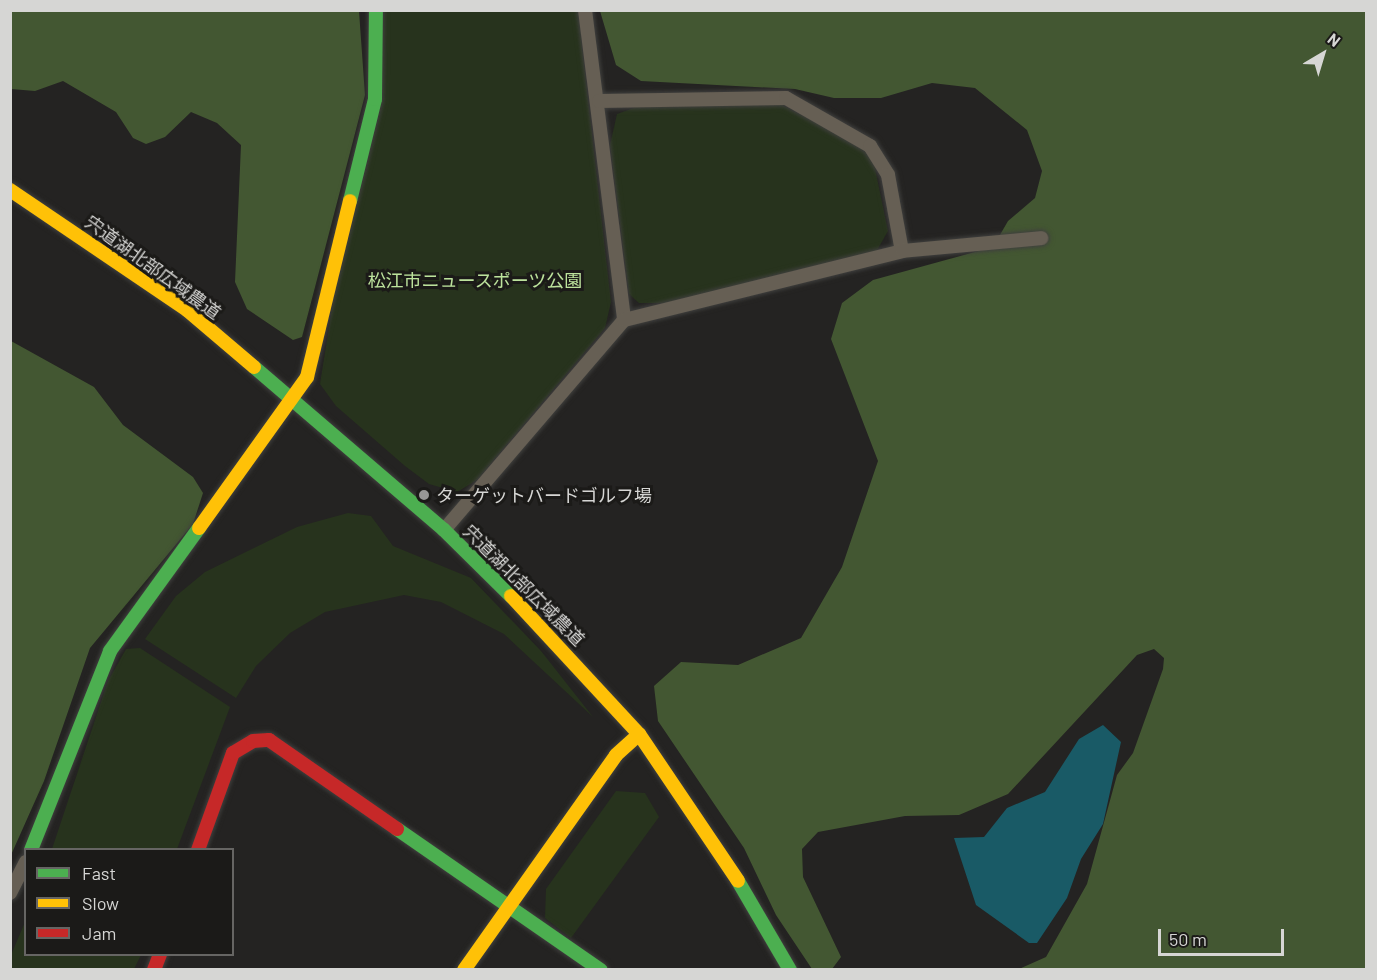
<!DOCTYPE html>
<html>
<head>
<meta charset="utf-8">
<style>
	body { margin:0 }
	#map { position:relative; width:1377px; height:980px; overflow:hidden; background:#242322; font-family:Barlow,"Noto Sans JP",sans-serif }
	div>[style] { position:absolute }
	.green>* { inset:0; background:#27331d }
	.forest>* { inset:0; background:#435732 }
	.water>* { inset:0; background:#195a66 }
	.roads { filter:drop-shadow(0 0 2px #40403e) drop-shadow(0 0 2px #40403e) }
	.street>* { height:14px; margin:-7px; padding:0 7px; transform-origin:7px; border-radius:7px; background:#665f54 }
	.fast>* { height:14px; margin:-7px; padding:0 7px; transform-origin:7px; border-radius:7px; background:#4caf50 }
	.slow>* { height:14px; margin:-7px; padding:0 7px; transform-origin:7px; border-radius:7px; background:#ffc107 }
	.jam>* { height:14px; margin:-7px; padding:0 7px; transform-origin:7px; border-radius:7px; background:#c62828 }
	.dots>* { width:16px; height:16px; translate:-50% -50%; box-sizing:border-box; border:3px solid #1b1a18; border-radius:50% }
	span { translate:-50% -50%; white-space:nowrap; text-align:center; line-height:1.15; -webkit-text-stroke:6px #1b1a18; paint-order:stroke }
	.street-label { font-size:18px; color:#d6d6d4 }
	.park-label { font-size:18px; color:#bce29c }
	.poi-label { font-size:18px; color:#d6d6d4 }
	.left { translate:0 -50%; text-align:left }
	.frame { position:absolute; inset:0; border:12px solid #d6d6d4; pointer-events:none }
	.legend { position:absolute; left:24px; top:848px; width:210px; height:108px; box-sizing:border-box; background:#1b1a18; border:2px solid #666563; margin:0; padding:8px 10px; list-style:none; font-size:18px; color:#d6d6d4 }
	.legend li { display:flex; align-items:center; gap:12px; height:30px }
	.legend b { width:30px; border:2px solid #666563 }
	.north { position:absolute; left:1293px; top:24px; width:60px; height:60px; -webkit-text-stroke:4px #1b1a18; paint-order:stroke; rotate:38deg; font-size:16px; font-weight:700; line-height:24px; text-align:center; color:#d6d6d4 }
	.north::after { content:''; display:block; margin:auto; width:21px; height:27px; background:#d6d6d4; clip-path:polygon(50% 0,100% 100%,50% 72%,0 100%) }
	.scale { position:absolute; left:1158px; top:929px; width:126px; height:27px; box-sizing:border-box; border:3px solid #d6d6d4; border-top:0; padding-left:8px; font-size:18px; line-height:21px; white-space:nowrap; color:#d6d6d4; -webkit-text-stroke:4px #1b1a18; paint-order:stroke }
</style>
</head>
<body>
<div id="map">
	<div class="green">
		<div style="clip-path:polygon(383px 11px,578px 11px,611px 302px,605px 328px,477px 480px,457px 492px,429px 484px,405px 466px,336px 406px,320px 384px,333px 302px,381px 106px)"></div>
		<div style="clip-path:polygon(780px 104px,856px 143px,873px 159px,888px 231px,876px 252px,673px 303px,639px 303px,629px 294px,610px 145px,617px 114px,639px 106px)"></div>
		<div style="clip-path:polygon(348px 513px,371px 516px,393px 546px,471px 578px,541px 651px,593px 717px,504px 634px,441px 602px,404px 595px,325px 612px,290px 633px,256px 666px,236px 698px,145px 639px,176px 596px,205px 572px,297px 527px)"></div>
		<div style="clip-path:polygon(140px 648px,230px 707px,177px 849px,52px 849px,108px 681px,126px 649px)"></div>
		<div style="clip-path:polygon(616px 791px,645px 793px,659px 817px,571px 938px,545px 918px,546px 889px)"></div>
		<div style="clip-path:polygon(25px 922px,26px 954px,141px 955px,134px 969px,11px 969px,11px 955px)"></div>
	</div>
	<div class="forest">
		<div style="clip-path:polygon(10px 11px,359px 11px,365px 95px,302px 337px,293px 340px,247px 309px,235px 282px,241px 145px,217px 123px,191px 112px,165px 137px,146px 144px,133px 138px,116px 112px,63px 81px,35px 91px,11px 89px)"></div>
		<div style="clip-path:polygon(600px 11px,1366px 11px,1366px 969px,1019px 969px,1046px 957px,1087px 884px,1117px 775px,1133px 753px,1163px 669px,1164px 658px,1154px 649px,1137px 655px,1008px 794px,959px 815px,905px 816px,818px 832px,802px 849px,803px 877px,841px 957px,832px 969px,812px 969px,776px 915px,744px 848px,658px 721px,654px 686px,681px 662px,738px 665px,801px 638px,842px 567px,878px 461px,831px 339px,842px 303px,873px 280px,993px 247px,1008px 221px,1035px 198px,1042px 171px,1027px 130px,975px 88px,932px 83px,881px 98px,834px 98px,795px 89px,641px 81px,616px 65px)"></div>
		<div style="clip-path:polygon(11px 341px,94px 387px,123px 425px,193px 477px,203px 493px,193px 524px,90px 648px,44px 781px,11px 855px)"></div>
	</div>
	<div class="water">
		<div style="clip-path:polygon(1103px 725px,1121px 742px,1103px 824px,1081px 859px,1067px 898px,1037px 943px,1029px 943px,976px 905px,954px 838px,984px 837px,1007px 808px,1045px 792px,1079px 739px)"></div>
	</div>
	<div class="roads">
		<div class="street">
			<div style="left:585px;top:10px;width:312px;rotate:82.8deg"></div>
			<div style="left:599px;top:101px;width:187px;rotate:-0.9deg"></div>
			<div style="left:786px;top:98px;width:97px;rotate:29.7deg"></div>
			<div style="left:870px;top:146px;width:34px;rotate:58deg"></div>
			<div style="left:888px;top:175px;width:77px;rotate:79.6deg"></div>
			<div style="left:444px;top:530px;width:277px;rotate:-49.4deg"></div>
			<div style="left:624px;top:320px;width:286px;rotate:-13.9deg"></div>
			<div style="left:902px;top:251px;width:140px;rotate:-5.3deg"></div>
			<div style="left:10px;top:893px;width:35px;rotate:-63deg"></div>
		</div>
		<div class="fast">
			<div style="left:350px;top:201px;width:105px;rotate:-76.2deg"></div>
			<div style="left:375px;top:99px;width:89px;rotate:-89.4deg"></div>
			<div style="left:254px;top:367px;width:250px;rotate:40.6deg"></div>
			<div style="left:444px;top:530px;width:94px;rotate:44.6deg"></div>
			<div style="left:397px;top:829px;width:248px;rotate:34.7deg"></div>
			<div style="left:31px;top:850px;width:214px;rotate:-68.3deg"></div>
			<div style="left:110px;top:651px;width:152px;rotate:-54.1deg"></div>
			<div style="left:738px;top:881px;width:103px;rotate:59.7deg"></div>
		</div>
		<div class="slow">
			<div style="left:10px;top:190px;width:214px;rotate:34.1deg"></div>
			<div style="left:187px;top:310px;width:88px;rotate:40.4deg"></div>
			<div style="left:199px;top:528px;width:186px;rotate:-54.4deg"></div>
			<div style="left:307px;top:377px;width:181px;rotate:-76.3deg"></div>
			<div style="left:511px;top:596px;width:188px;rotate:47.2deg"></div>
			<div style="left:639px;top:734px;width:177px;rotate:56deg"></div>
			<div style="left:464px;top:970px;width:263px;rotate:-54.7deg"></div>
			<div style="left:616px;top:755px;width:31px;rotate:-42deg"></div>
		</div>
		<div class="jam">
			<div style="left:198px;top:850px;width:103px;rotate:-70.2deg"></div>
			<div style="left:233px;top:753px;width:23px;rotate:-31deg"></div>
			<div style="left:253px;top:741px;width:16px;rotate:-4deg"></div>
			<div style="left:269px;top:740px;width:156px;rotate:34.8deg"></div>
			<div style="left:154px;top:970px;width:17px;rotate:-69deg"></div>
		</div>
	</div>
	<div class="dots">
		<div style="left:424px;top:495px;background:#989796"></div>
	</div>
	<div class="street-label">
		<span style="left:153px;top:267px;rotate:36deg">宍道湖北部広域農道</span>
		<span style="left:524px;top:585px;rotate:45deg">宍道湖北部広域農道</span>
	</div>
	<div class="park-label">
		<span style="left:475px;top:280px">松江市ニュースポーツ公園</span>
	</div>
	<div class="poi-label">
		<span class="left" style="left:436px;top:495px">ターゲットバードゴルフ場</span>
	</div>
	<div class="frame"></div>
	<ul class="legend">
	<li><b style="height:8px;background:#4caf50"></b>Fast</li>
	<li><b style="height:8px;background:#ffc107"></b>Slow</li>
	<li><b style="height:8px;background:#c62828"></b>Jam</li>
	</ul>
	<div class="north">N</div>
	<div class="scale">50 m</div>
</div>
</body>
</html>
